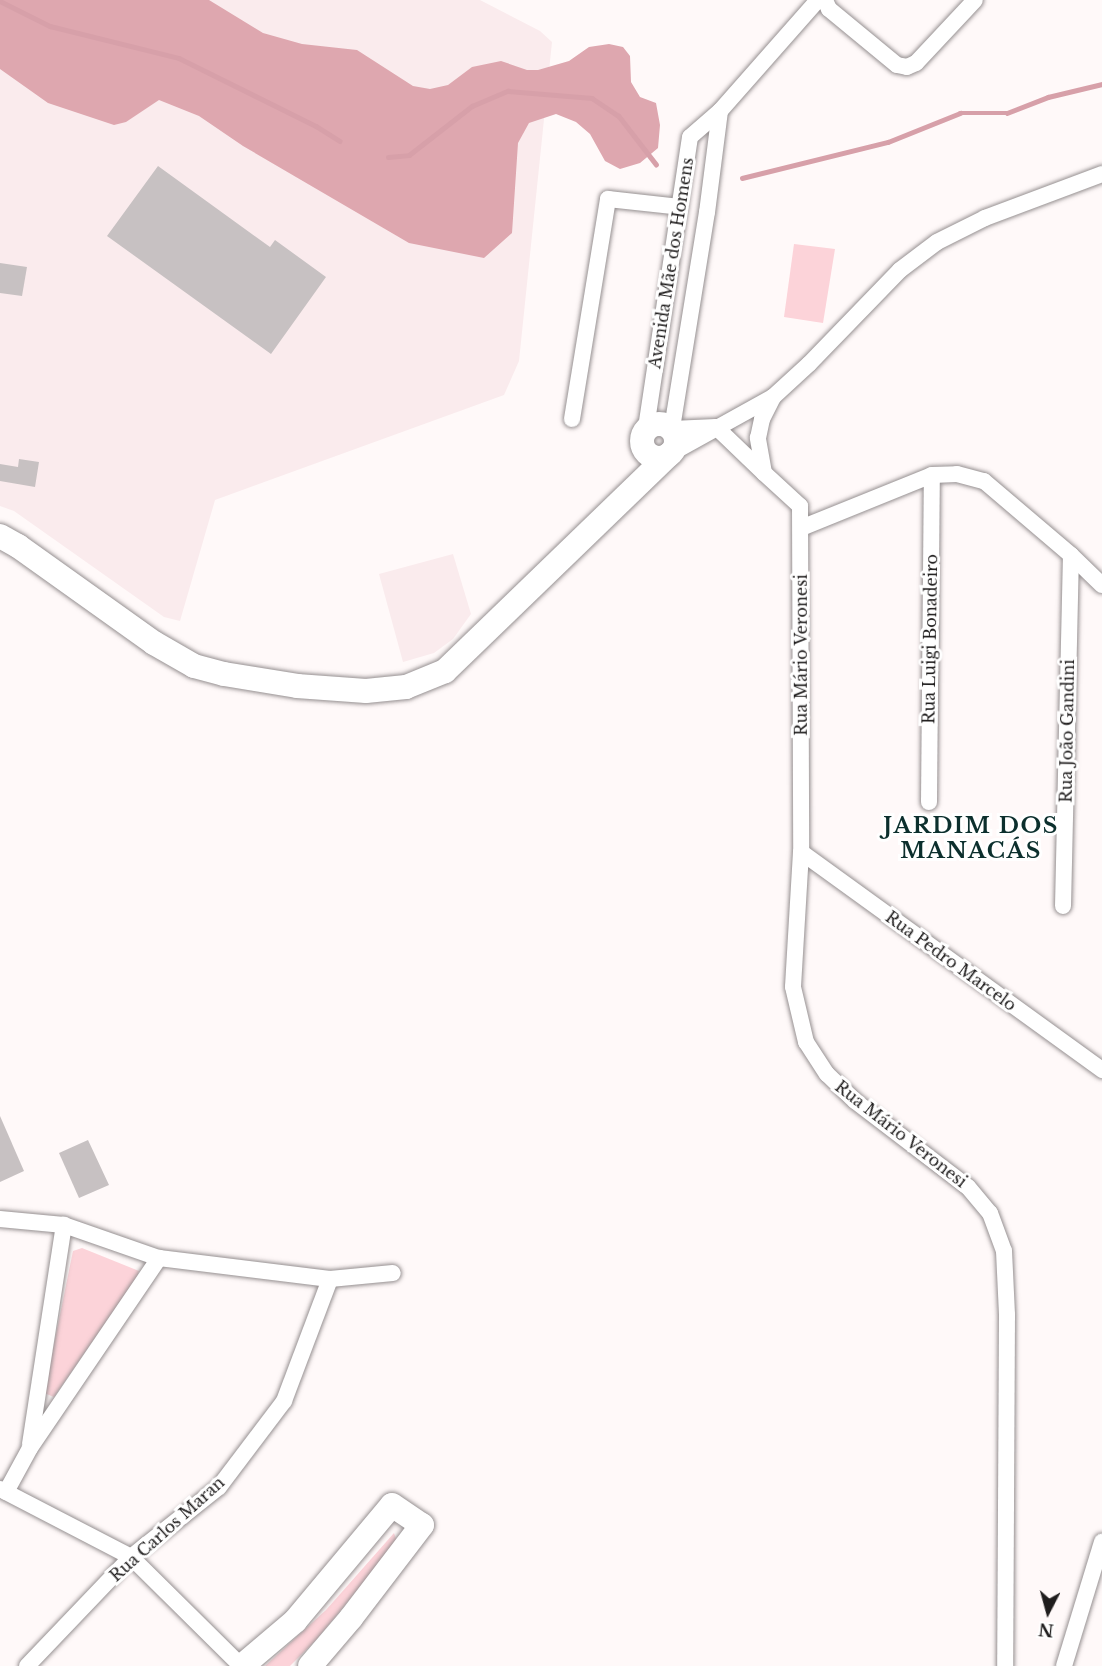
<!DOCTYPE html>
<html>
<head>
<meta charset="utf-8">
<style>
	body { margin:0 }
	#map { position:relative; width:1102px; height:1666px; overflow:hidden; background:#fff9f9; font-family:"Libre Baskerville",serif }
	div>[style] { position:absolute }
	.built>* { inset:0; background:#faebed }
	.green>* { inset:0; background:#fcd3d9 }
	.forest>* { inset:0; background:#dea7af }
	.stream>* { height:4.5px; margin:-2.25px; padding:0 2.25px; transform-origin:2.25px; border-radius:2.25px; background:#d7a0a9 }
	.building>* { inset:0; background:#c7c1c2 }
	.roads { filter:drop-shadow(0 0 2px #969091) drop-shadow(0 0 2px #969091) }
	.street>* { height:16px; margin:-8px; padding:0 8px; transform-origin:8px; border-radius:8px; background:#fff }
	.secondary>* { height:24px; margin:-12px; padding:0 12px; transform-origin:12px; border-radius:12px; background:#fff }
	.secondary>.ring { margin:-12px; padding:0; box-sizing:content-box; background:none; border:24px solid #fff; border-radius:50% }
	span { translate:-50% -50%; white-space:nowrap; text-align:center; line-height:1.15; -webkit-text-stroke:6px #fff; paint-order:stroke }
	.street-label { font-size:16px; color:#1f1d1d }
	.district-label { font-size:22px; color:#0c2f2d; font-weight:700; letter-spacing:1.5px }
	.north { position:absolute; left:1018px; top:1582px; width:60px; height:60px; -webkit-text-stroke:4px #fff; paint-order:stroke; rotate:186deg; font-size:16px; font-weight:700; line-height:24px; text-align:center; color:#1f1d1d }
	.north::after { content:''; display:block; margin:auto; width:21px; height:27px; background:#1f1d1d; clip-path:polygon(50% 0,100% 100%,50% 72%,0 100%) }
</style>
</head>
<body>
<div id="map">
	<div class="built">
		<div style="clip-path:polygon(0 0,480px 0,540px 31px,552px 42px,519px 361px,504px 395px,215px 500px,180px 621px,164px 617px,14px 511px,0 506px)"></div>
		<div style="clip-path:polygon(453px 554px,471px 614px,453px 639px,434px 653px,403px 662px,379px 574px)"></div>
	</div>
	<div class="green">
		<div style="clip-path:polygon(794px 244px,835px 249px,823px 323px,784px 317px)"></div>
		<div style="clip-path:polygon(82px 1248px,139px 1271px,137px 1277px,54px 1397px,44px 1393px,73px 1251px)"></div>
		<div style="clip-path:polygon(394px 1533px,397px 1542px,317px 1639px,290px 1666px,265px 1666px,326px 1610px)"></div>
	</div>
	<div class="forest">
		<div style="clip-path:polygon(0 0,209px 0,263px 33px,302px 44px,357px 50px,413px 86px,430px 89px,448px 85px,472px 67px,501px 61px,527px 70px,538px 70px,569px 61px,589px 47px,609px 44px,623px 47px,630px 56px,631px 82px,640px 97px,656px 103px,660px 125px,658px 148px,640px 163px,620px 169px,605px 161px,590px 134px,576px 122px,556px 114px,529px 123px,518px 143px,512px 233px,484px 258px,409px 243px,243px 146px,199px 116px,159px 100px,126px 122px,114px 125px,48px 103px,0 69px)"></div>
	</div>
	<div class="stream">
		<div style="left:0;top:1px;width:56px;rotate:26.6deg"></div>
		<div style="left:50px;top:26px;width:133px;rotate:13.9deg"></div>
		<div style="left:179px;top:58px;width:153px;rotate:26.4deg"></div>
		<div style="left:316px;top:126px;width:28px;rotate:32deg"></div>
		<div style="left:388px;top:157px;width:21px;rotate:-5deg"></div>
		<div style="left:409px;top:155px;width:80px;rotate:-37.9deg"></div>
		<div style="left:472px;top:106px;width:39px;rotate:-23deg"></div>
		<div style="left:508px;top:91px;width:84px;rotate:4.8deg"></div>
		<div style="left:592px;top:98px;width:32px;rotate:34deg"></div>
		<div style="left:619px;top:116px;width:61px;rotate:52.4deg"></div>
		<div style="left:742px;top:178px;width:150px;rotate:-13.9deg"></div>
		<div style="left:888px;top:142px;width:78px;rotate:-21.9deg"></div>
		<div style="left:960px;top:113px;width:47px"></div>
		<div style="left:1007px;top:113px;width:44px;rotate:-21.3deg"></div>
		<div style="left:1048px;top:97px;width:56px;rotate:-13.5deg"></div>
	</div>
	<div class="building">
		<div style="clip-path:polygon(158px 166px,270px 247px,275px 240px,326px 277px,271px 354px,107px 236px)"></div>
		<div style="clip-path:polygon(0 263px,27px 267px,22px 296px,0 293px)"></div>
		<div style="clip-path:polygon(19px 459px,39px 462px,35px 487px,0 481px,0 464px,18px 467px)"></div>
		<div style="clip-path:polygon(0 1116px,24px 1171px,0 1182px)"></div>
		<div style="clip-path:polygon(88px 1140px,109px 1185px,79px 1198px,59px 1153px)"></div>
	</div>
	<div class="roads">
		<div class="street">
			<div style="left:825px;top:0;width:10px;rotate:66deg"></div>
			<div style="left:829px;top:9px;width:88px;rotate:39.5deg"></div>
			<div style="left:897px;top:65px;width:10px;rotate:11deg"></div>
			<div style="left:907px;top:67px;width:10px;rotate:-24deg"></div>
			<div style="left:916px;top:63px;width:86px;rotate:-46.9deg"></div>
			<div style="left:720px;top:111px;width:148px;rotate:-48.6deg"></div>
			<div style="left:572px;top:419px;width:223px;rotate:-80.7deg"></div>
			<div style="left:608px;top:199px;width:72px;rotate:6.3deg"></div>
			<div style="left:646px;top:428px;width:294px;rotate:-81.4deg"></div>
			<div style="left:690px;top:137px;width:40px;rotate:-41deg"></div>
			<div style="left:720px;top:111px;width:102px;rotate:97.3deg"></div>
			<div style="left:707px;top:212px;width:220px;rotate:99.2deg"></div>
			<div style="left:672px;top:429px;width:44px;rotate:-2.6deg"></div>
			<div style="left:716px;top:427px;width:66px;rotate:43.8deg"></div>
			<div style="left:764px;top:473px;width:36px;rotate:-100deg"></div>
			<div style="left:758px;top:438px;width:19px;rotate:-78deg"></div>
			<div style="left:762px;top:419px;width:25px;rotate:-63deg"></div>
			<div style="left:670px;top:454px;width:118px;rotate:-29deg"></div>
			<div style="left:773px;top:397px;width:49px;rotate:-42.5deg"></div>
			<div style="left:809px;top:364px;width:131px;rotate:-45.9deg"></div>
			<div style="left:900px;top:270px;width:46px;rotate:-37.1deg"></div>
			<div style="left:937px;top:242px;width:54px;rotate:-26.6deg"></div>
			<div style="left:985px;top:218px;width:125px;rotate:-20.6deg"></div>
			<div style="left:764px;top:473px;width:49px;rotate:42.5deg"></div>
			<div style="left:800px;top:506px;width:346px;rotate:89.8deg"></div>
			<div style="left:801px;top:852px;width:135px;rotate:93.4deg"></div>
			<div style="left:793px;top:987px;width:57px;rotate:76.7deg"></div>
			<div style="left:806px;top:1042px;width:38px;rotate:57deg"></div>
			<div style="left:827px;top:1074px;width:39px;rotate:44deg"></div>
			<div style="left:855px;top:1101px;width:142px;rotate:37.3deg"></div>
			<div style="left:968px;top:1187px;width:34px;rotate:50deg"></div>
			<div style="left:990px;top:1213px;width:40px;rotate:69.8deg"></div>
			<div style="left:1004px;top:1251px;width:64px;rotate:87.3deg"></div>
			<div style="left:1007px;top:1315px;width:351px;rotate:90.3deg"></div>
			<div style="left:801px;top:528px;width:141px;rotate:-22deg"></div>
			<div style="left:932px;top:475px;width:25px;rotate:-2deg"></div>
			<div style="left:957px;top:474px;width:28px;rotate:15deg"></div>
			<div style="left:984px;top:481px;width:114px;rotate:40.4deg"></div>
			<div style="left:1071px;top:555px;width:43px;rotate:44.1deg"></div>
			<div style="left:929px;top:802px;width:327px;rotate:-89.5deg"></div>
			<div style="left:801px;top:852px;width:372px;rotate:35.9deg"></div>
			<div style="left:1063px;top:906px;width:351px;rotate:-88.7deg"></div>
			<div style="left:0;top:1219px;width:64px;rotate:5.4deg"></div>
			<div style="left:64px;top:1225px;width:101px;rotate:19.2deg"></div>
			<div style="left:159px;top:1258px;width:172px;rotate:7deg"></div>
			<div style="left:330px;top:1279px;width:63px;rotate:-5.4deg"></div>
			<div style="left:30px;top:1444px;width:222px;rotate:-81.2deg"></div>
			<div style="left:0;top:1489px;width:148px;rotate:27.4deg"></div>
			<div style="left:131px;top:1557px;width:155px;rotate:44.7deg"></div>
			<div style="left:6px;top:1492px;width:50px;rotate:-61.4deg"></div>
			<div style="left:30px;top:1448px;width:230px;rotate:-55.8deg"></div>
			<div style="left:27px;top:1666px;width:151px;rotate:-46.3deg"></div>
			<div style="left:131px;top:1557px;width:112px;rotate:-38.5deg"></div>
			<div style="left:219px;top:1487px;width:108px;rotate:-52.9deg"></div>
			<div style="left:284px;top:1401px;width:130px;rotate:-69.3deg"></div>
			<div style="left:1064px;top:1666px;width:130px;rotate:-73deg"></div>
		</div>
		<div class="secondary">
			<div class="ring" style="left:642px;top:424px;width:10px;height:10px"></div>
			<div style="left:0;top:536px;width:21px;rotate:29deg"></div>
			<div style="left:18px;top:546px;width:167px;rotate:35.5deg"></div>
			<div style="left:154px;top:643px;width:46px;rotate:29.9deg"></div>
			<div style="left:194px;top:666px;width:31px;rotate:15deg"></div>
			<div style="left:224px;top:674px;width:74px;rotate:9.3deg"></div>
			<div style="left:297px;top:686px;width:69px;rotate:4.1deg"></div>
			<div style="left:366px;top:691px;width:40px;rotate:-5.7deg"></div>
			<div style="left:406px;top:687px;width:42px;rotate:-22.3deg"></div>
			<div style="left:445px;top:671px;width:313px;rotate:-44deg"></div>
			<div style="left:242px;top:1666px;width:70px;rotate:-40.3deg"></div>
			<div style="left:295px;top:1621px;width:151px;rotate:-50.1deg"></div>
			<div style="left:392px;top:1505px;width:36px;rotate:34deg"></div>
			<div style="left:422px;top:1525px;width:117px;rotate:127.4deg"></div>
			<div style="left:351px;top:1618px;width:63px;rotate:130.5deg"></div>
		</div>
	</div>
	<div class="street-label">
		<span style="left:671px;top:263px;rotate:-81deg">Avenida Mãe dos Homens</span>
		<span style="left:930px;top:639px;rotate:-89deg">Rua Luigi Bonadeiro</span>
		<span style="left:801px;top:655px;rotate:-90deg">Rua Mário Veronesi</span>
		<span style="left:1067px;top:731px;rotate:-89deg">Rua João Gandini</span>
		<span style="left:951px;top:961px;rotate:36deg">Rua Pedro Marcelo</span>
		<span style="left:901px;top:1134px;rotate:38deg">Rua Mário Veronesi</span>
		<span style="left:167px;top:1529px;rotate:-42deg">Rua Carlos Maran</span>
	</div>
	<div class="district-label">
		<span style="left:971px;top:838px">JARDIM DOS<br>MANACÁS</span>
	</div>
	<div class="north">N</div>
</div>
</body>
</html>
